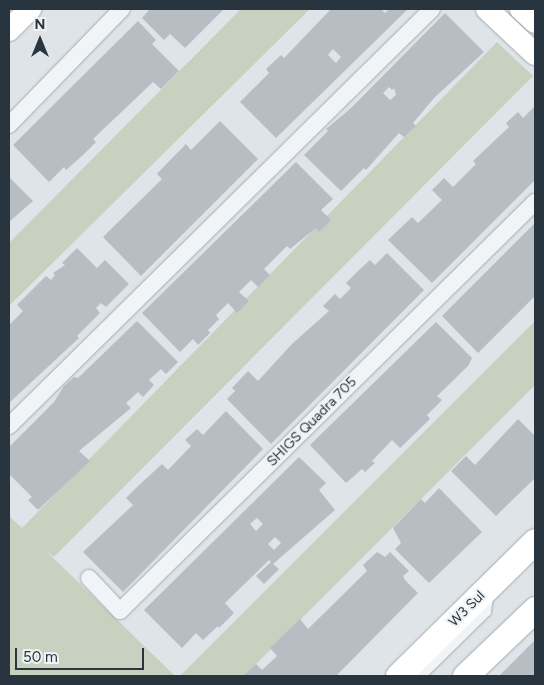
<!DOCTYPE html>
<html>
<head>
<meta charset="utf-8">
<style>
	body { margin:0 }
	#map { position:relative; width:544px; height:685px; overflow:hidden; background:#dee4e8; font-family:Figtree,sans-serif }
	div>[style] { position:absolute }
	.green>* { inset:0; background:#c8d1bf }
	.building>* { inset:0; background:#b6bec4 }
	.roads { filter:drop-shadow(0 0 1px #a4acb2) drop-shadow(0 0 1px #a4acb2) }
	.lane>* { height:8px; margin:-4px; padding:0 4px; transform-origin:4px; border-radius:4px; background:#f1f4f6 }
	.street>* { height:16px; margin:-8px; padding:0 8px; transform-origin:8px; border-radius:8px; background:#f1f4f6 }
	.secondary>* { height:22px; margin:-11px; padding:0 11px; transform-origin:11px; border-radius:11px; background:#fff }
	.primary>* { height:25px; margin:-12.5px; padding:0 12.5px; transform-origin:12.5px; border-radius:12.5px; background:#fff }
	span { translate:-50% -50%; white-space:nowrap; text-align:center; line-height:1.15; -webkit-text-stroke:4.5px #eef2f5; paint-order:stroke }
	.street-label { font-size:14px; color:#28353e }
	.frame { position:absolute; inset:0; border:10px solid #28353e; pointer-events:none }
	.north { position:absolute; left:15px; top:15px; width:50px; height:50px; -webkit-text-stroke:4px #eef2f5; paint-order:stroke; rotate:0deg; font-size:14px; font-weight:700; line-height:20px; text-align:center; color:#28353e }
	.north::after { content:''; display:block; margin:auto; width:18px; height:22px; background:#28353e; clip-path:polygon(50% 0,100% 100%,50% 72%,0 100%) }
	.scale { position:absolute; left:15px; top:648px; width:129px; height:22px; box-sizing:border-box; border:2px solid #28353e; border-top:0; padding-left:6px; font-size:15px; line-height:18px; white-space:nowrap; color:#28353e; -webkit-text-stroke:4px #eef2f5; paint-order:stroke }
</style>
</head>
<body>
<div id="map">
	<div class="green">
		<div style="clip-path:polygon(241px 9px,310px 9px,9px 306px,9px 243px)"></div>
		<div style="clip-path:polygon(497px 42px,533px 76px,54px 557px,45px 550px,175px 676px,9px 676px,9px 516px,22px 528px)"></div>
		<div style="clip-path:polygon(535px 321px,535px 385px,244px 676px,180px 676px)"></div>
	</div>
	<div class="building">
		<div style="clip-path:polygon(150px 9px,224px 9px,185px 48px,170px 34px,164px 40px,142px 18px)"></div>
		<div style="clip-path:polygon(evenodd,331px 9px,381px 9px,385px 13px,389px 9px,408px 9px,276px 138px,240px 102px,269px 73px,266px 69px,281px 55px,284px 58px,331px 9px,333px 49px,341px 57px,336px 63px,328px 55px,333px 49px)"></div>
		<div style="clip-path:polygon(evenodd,445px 13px,484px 52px,434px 98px,413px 123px,416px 126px,404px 137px,399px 133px,366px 170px,364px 168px,341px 191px,304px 155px,328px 131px,326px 129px,351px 108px,445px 13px,389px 87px,392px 90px,394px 88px,396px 95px,390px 100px,383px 93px,389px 87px)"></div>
		<div style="clip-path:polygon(138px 21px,156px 40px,152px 44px,179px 71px,161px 89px,153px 82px,93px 139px,96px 142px,82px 156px,66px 170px,64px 167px,49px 182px,13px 145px)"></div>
		<div style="clip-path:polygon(535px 106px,535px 180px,432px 283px,388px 240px,412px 217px,418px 223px,442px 200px,432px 190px,444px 178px,453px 187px,476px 164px,473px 161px,509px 127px,506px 123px,518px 112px,523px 118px)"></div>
		<div style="clip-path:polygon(220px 121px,258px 159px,141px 276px,103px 237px,162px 179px,157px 174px,171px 159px,186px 144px,191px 150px)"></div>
		<div style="clip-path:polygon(296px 162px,333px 199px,321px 210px,331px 220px,319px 232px,316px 228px,290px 249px,287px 246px,264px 269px,270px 275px,258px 287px,251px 280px,239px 292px,249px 301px,237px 313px,228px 303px,216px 315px,219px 319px,208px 330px,210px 333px,198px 345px,193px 339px,180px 352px,142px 313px)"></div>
		<div style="clip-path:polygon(9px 177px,33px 201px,9px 222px)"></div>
		<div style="clip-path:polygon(535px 223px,535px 296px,478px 353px,442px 316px)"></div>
		<div style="clip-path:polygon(77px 248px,97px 268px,105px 260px,129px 284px,106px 307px,101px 303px,96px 308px,100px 313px,77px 336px,79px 338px,9px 403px,9px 325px,23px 311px,17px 305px,46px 276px,51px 280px,55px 275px,53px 273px,65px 265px,62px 263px)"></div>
		<div style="clip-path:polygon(387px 253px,424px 290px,271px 444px,227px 399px,235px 391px,232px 388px,248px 371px,258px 381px,292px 344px,329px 311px,323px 306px,335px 294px,340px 299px,351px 288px,346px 283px,358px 271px,370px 260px,375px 265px)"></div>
		<div style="clip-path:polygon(137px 321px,178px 362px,166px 374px,161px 369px,149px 380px,154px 385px,143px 397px,138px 392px,126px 403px,131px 408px,79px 451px,90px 461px,38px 510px,28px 500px,32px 497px,9px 474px,9px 447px,54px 402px,64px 386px,74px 377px,78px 378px)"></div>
		<div style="clip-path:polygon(436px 322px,472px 358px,468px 366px,437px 396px,442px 400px,427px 415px,430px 419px,400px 448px,392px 440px,372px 461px,375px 463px,365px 472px,362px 469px,346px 483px,310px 445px)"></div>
		<div style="clip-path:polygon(226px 411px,263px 449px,123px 592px,83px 552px,133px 505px,126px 498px,138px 486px,162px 464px,168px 470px,191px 446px,185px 440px,197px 429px,203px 435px)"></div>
		<div style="clip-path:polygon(518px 419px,535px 436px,535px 478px,496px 516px,451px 471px,466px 456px,475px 465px)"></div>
		<div style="clip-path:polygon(evenodd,299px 457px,326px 483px,319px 490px,335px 510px,273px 564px,279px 569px,264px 584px,256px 576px,271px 562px,269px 560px,225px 603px,234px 613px,219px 628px,218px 626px,203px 640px,196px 633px,182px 648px,144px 610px,299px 457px,257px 518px,263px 524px,256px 531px,250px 524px,257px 518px,299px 457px,275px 537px,281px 543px,274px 550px,268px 544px,275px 537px)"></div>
		<div style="clip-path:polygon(439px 488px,482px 532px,429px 583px,395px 549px,401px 543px,393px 528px,421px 499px,425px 503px)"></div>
		<div style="clip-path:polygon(377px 552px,385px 557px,390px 552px,409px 571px,403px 576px,405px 580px,418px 593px,336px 676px,243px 676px,256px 664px,262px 670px,277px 656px,270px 648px,297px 622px,300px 619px,308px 629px,367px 571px,363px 565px)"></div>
		<div style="clip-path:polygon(535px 640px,535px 676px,499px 676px)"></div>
	</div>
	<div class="roads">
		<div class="lane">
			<div style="left:422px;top:676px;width:91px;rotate:-44.6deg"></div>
			<div style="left:487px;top:612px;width:17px;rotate:-83deg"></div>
		</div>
		<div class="street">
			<div style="left:9px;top:125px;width:162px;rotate:-45.8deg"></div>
			<div style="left:9px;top:426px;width:594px;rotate:-44.59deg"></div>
			<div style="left:89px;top:578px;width:45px;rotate:46.8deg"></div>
			<div style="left:120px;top:611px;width:583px;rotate:-44.58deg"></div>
		</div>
		<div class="secondary">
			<div style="left:487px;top:9px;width:66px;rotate:43.2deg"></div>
			<div style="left:521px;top:9px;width:19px;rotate:43deg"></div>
			<div style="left:9px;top:30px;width:30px;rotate:-45deg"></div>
		</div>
		<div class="primary">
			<div style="left:398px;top:676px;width:192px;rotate:-44.6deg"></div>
			<div style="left:465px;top:676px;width:97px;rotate:-43.7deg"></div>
		</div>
	</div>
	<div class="street-label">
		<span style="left:312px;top:422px;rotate:-45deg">SHIGS Quadra 705</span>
		<span style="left:467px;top:609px;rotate:-45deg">W3 Sul</span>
	</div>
	<div class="frame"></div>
	<div class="north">N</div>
	<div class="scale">50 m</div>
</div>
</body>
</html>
